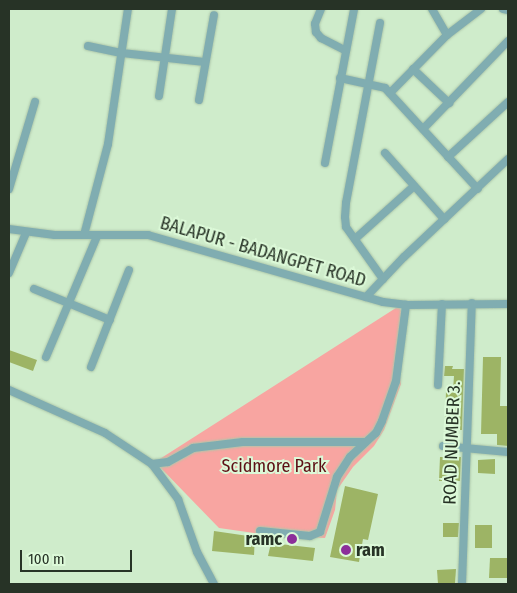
<!DOCTYPE html>
<html>
<head>
<meta charset="utf-8">
<style>
	body { margin:0 }
	#map { position:relative; width:517px; height:593px; overflow:hidden; background:#cfeccb; font-family:"Fira Sans Condensed",sans-serif }
	div>[style] { position:absolute }
	.green>* { inset:0; background:#f8a5a1 }
	.building>* { inset:0; background:#9db465 }
	.roads { filter:drop-shadow(0 0 1px #adc7aa) drop-shadow(0 0 1px #adc7aa) }
	.minor>* { height:8px; margin:-4px; padding:0 4px; transform-origin:4px; border-radius:4px; background:#80adb1 }
	.dots>* { width:14px; height:14px; translate:-50% -50%; box-sizing:border-box; border:2px solid #dcf9d8; border-radius:50% }
	span { translate:-50% -50%; white-space:nowrap; text-align:center; line-height:1.15; -webkit-text-stroke:4px #dcf9d8; paint-order:stroke }
	.street-label { font-size:18px; color:#273326 }
	.park-label { font-size:18px; color:#5d0f15 }
	.poi-label { font-size:18px; color:#273326; font-weight:700 }
	.right { translate:-100% -50%; text-align:right }
	.left { translate:0 -50%; text-align:left }
	.frame { position:absolute; inset:0; border:10px solid #273326; pointer-events:none }
	.scale { position:absolute; left:20px; top:550px; width:112px; height:22px; box-sizing:border-box; border:2px solid #273326; border-top:0; padding-left:6px; font-size:15px; line-height:18px; white-space:nowrap; color:#273326; -webkit-text-stroke:4px #dcf9d8; paint-order:stroke }
</style>
</head>
<body>
<div id="map">
	<div class="green">
		<div style="clip-path:polygon(399px 306px,407px 325px,398px 360px,401px 384px,384px 430px,374px 446px,353px 467px,337px 490px,335px 510px,325px 538px,261px 534px,219px 528px,155px 462px)"></div>
	</div>
	<div class="building">
		<div style="clip-path:polygon(9px 350px,37px 360px,33px 371px,9px 362px)"></div>
		<div style="clip-path:polygon(483px 357px,501px 357px,500px 406px,508px 406px,508px 446px,497px 445px,497px 434px,481px 434px)"></div>
		<div style="clip-path:polygon(445px 366px,453px 366px,452px 369px,464px 369px,462px 430px,445px 430px,446px 390px,453px 390px,454px 376px,444px 376px)"></div>
		<div style="clip-path:polygon(440px 457px,461px 457px,460px 481px,439px 481px)"></div>
		<div style="clip-path:polygon(495px 459px,495px 474px,478px 473px,478px 460px)"></div>
		<div style="clip-path:polygon(345px 486px,378px 494px,368px 540px,363px 539px,359px 562px,330px 557px)"></div>
		<div style="clip-path:polygon(443px 523px,459px 523px,458px 537px,443px 537px)"></div>
		<div style="clip-path:polygon(475px 525px,492px 525px,492px 548px,475px 548px)"></div>
		<div style="clip-path:polygon(214px 531px,255px 537px,254px 555px,212px 551px)"></div>
		<div style="clip-path:polygon(271px 543px,315px 548px,313px 561px,268px 556px)"></div>
		<div style="clip-path:polygon(490px 558px,508px 558px,508px 578px,489px 578px)"></div>
		<div style="clip-path:polygon(456px 569px,455px 584px,438px 584px,437px 570px)"></div>
	</div>
	<div class="roads">
		<div class="minor">
			<div style="left:321px;top:9px;width:16px;rotate:112deg"></div>
			<div style="left:315px;top:24px;width:8px;rotate:83deg"></div>
			<div style="left:316px;top:32px;width:8px;rotate:50deg"></div>
			<div style="left:321px;top:38px;width:28px;rotate:27deg"></div>
			<div style="left:432px;top:9px;width:30px;rotate:60deg"></div>
			<div style="left:503px;top:9px;width:5px;rotate:11deg"></div>
			<div style="left:380px;top:23px;width:183px;rotate:100.7deg"></div>
			<div style="left:346px;top:203px;width:14px;rotate:94deg"></div>
			<div style="left:345px;top:217px;width:10px;rotate:84deg"></div>
			<div style="left:346px;top:227px;width:64px;rotate:54.6deg"></div>
			<div style="left:88px;top:46px;width:35px;rotate:12deg"></div>
			<div style="left:122px;top:53px;width:83px;rotate:6.2deg"></div>
			<div style="left:413px;top:69px;width:50px;rotate:43.4deg"></div>
			<div style="left:340px;top:78px;width:46px;rotate:12.5deg"></div>
			<div style="left:385px;top:88px;width:137px;rotate:47.4deg"></div>
			<div style="left:390px;top:93px;width:81px;rotate:-45.5deg"></div>
			<div style="left:447px;top:35px;width:43px;rotate:-37.4deg"></div>
			<div style="left:159px;top:96px;width:88px;rotate:-81.5deg"></div>
			<div style="left:199px;top:100px;width:86px;rotate:-80deg"></div>
			<div style="left:423px;top:129px;width:122px;rotate:-46deg"></div>
			<div style="left:385px;top:153px;width:89px;rotate:48.2deg"></div>
			<div style="left:448px;top:157px;width:81px;rotate:-42.5deg"></div>
			<div style="left:325px;top:163px;width:157px;rotate:-79.3deg"></div>
			<div style="left:9px;top:189px;width:91px;rotate:-73.4deg"></div>
			<div style="left:9px;top:229px;width:46px;rotate:7.4deg"></div>
			<div style="left:55px;top:235px;width:93px"></div>
			<div style="left:148px;top:235px;width:244px;rotate:15.9deg"></div>
			<div style="left:383px;top:302px;width:23px;rotate:7deg"></div>
			<div style="left:406px;top:305px;width:102px;rotate:-0.6deg"></div>
			<div style="left:84px;top:235px;width:94px;rotate:-75.2deg"></div>
			<div style="left:108px;top:144px;width:136px;rotate:-81.6deg"></div>
			<div style="left:355px;top:239px;width:79px;rotate:-41.9deg"></div>
			<div style="left:9px;top:273px;width:43px;rotate:-67deg"></div>
			<div style="left:34px;top:289px;width:82px;rotate:22.2deg"></div>
			<div style="left:366px;top:297px;width:55px;rotate:-46.5deg"></div>
			<div style="left:404px;top:257px;width:143px;rotate:-43.3deg"></div>
			<div style="left:46px;top:357px;width:131px;rotate:-67.1deg"></div>
			<div style="left:91px;top:367px;width:104px;rotate:-68.6deg"></div>
			<div style="left:438px;top:385px;width:81px;rotate:-87.2deg"></div>
			<div style="left:9px;top:390px;width:105px;rotate:24.1deg"></div>
			<div style="left:105px;top:433px;width:56px;rotate:33.4deg"></div>
			<div style="left:152px;top:464px;width:16px;rotate:-7deg"></div>
			<div style="left:168px;top:462px;width:29px;rotate:-29deg"></div>
			<div style="left:193px;top:448px;width:50px;rotate:-6.8deg"></div>
			<div style="left:243px;top:442px;width:122px"></div>
			<div style="left:443px;top:446px;width:65px;rotate:5.3deg"></div>
			<div style="left:152px;top:464px;width:44px;rotate:53.4deg"></div>
			<div style="left:178px;top:499px;width:56px;rotate:70.3deg"></div>
			<div style="left:197px;top:552px;width:36px;rotate:62deg"></div>
			<div style="left:260px;top:531px;width:50px;rotate:5.7deg"></div>
			<div style="left:310px;top:536px;width:11px;rotate:-22deg"></div>
			<div style="left:320px;top:532px;width:58px;rotate:-72.8deg"></div>
			<div style="left:337px;top:477px;width:24px;rotate:-57deg"></div>
			<div style="left:350px;top:457px;width:35px;rotate:-43deg"></div>
			<div style="left:376px;top:433px;width:13px;rotate:-63deg"></div>
			<div style="left:382px;top:421px;width:42px;rotate:-70.7deg"></div>
			<div style="left:396px;top:381px;width:77px;rotate:-82.5deg"></div>
			<div style="left:462px;top:584px;width:281px;rotate:-88deg"></div>
		</div>
	</div>
	<div class="dots">
		<div style="left:292px;top:539px;background:#8c2f9a"></div>
		<div style="left:346px;top:550px;background:#8c2f9a"></div>
	</div>
	<div class="street-label">
		<span style="left:263px;top:252px;rotate:16deg">BALAPUR - BADANGPET ROAD</span>
		<span style="left:452px;top:443px;rotate:-88deg">ROAD NUMBER 3.</span>
	</div>
	<div class="park-label">
		<span style="left:274px;top:466px">Scidmore Park</span>
	</div>
	<div class="poi-label">
		<span class="right" style="left:282px;top:539px">ramc</span>
		<span class="left" style="left:356px;top:550px">ram</span>
	</div>
	<div class="frame"></div>
	<div class="scale">100 m</div>
</div>
</body>
</html>
